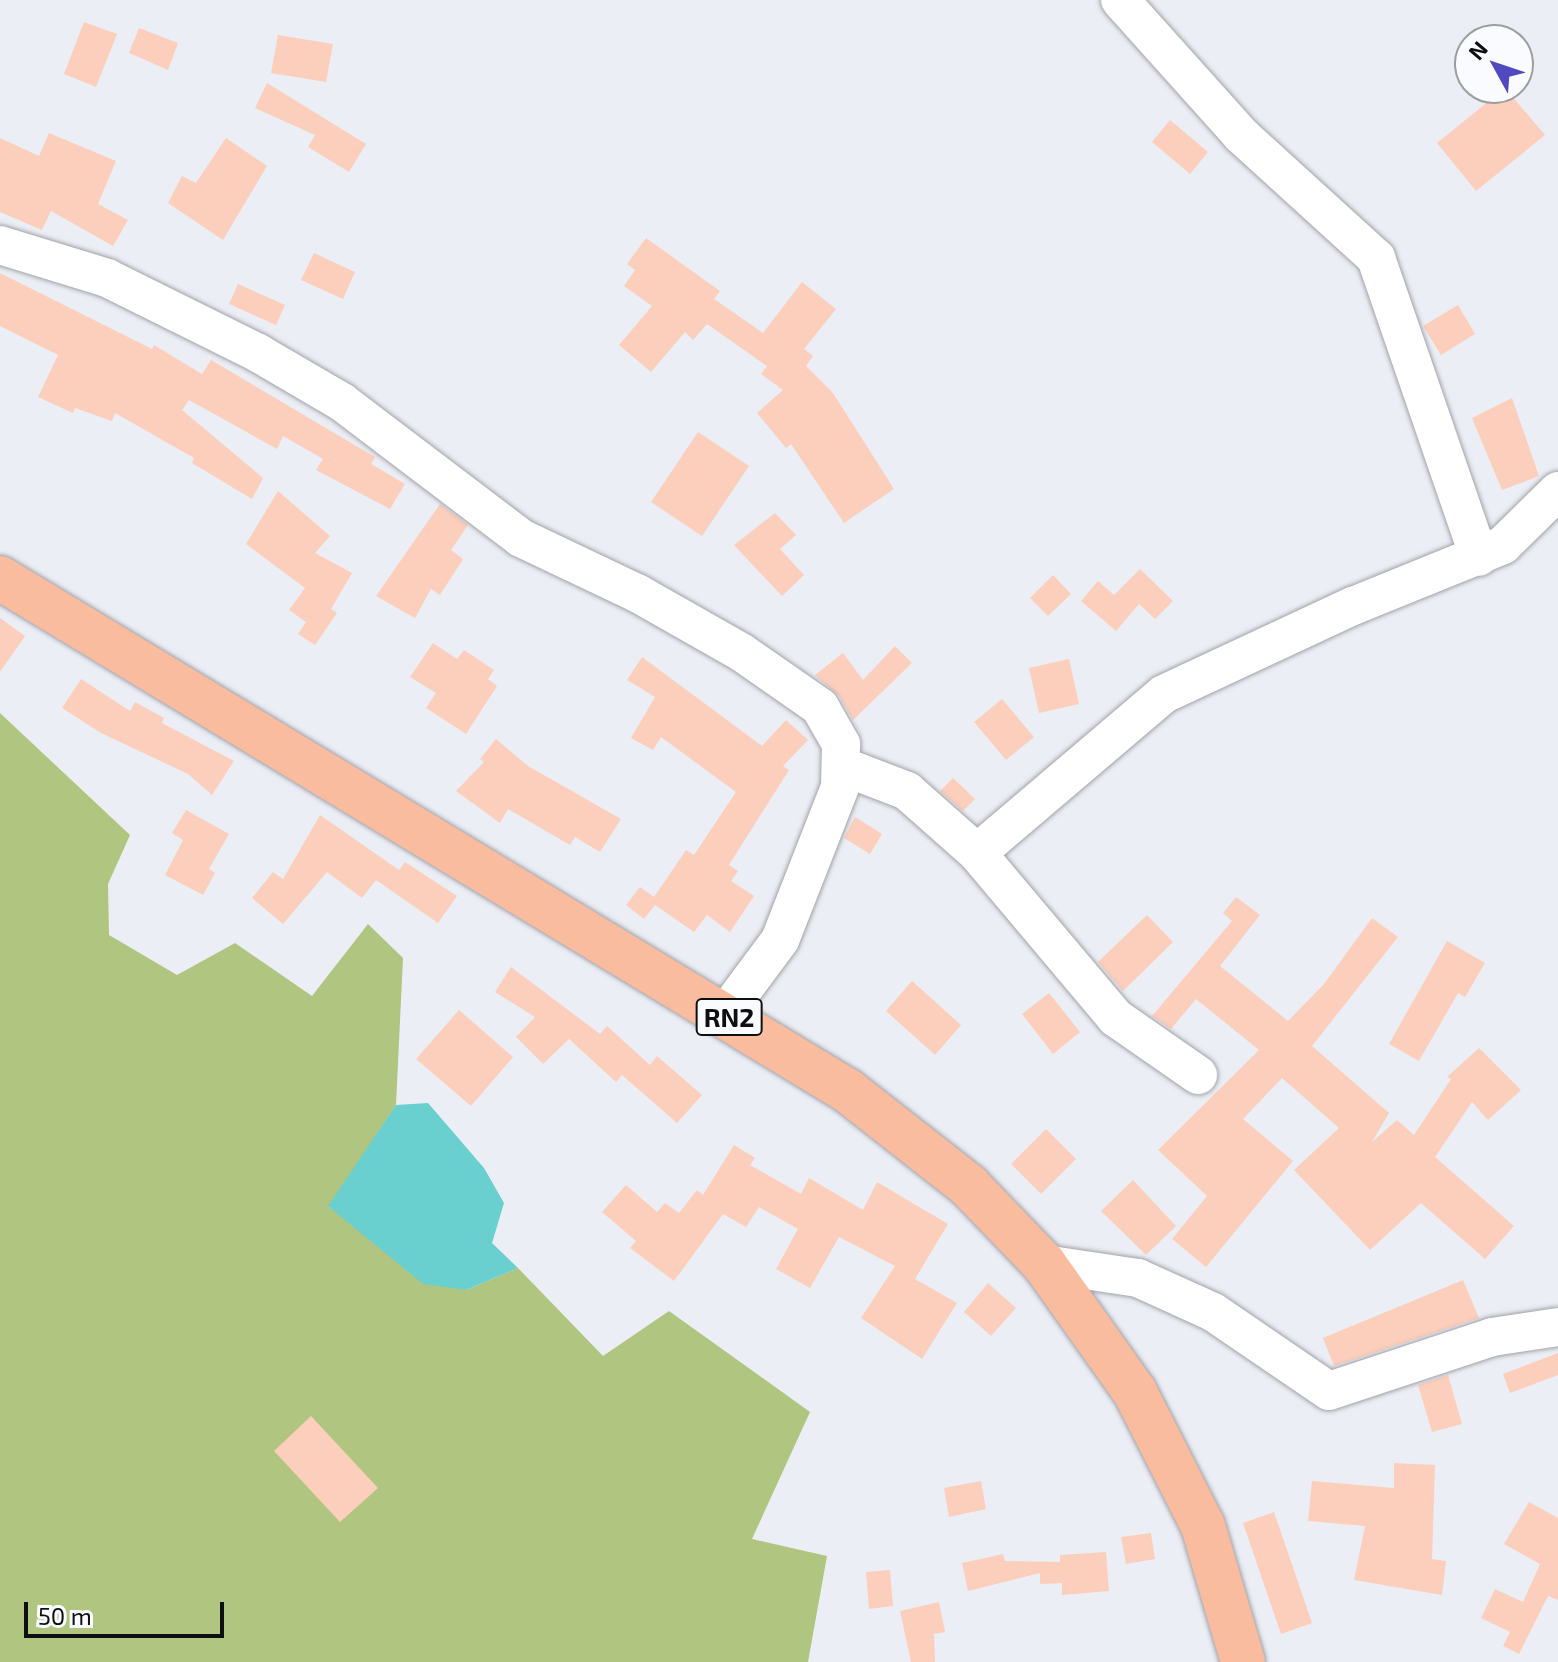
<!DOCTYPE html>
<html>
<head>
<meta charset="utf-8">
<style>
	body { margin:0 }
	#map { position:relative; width:1558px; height:1662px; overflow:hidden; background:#eceef5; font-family:"Exo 2",sans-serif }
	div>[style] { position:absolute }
	.forest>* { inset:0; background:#b0c57f }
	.water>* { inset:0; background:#69cfcf }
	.building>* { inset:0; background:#fccebc }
	.roads { filter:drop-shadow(0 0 2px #a1a3a9) drop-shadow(0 0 2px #a1a3a9) }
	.minor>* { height:38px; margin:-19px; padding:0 19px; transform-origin:19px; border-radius:19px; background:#fff }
	.highway>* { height:44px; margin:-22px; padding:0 22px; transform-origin:22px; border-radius:22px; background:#f9bc9f }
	span { translate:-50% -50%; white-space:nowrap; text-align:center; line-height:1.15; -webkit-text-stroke:8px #fafbfe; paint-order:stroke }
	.shield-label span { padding:2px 6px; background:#fafbfe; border:2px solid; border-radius:6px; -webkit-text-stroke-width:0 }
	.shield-label { font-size:26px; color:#0e0f11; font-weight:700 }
	.north { position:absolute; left:1454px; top:24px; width:80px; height:80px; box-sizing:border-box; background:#fafbfe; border:2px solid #9c9d9f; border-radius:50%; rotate:310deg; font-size:22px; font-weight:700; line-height:32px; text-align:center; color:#0e0f11 }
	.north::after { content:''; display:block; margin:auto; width:28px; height:36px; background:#5149c0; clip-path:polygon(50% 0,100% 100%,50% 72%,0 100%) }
	.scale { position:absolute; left:24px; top:1602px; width:200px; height:36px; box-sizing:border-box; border:4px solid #0e0f11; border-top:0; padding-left:10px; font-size:24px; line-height:28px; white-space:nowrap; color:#0e0f11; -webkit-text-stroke:6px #fafbfe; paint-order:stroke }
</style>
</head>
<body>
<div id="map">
	<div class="forest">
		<div style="clip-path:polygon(0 713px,130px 835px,108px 884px,109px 935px,177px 975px,235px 943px,312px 996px,368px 924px,403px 958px,396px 1105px,329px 1207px,466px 1290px,518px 1268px,603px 1356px,669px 1311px,810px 1412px,752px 1539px,827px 1556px,808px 1662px,0 1662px)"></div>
	</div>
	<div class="water">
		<div style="clip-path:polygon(428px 1103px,484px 1168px,504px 1203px,492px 1243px,518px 1268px,466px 1290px,423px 1284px,328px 1206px,396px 1105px)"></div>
	</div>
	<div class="building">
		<div style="clip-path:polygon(84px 22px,117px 34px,96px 87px,64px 74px)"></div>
		<div style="clip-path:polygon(139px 28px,178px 43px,168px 70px,129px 53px)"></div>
		<div style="clip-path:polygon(278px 35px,333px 44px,326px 82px,271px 73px)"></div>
		<div style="clip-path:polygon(267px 83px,366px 144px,349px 172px,308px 147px,315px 135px,255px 108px)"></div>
		<div style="clip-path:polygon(1505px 88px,1545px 135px,1476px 191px,1437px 143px)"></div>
		<div style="clip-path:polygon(1170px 120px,1208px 152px,1190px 174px,1152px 142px)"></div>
		<div style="clip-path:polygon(49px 133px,116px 161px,98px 204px,128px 220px,113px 246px,51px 211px,42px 230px,0 212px,0 138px,39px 156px)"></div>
		<div style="clip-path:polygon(226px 138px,267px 166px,223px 240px,168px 203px,182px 176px,196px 183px)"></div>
		<div style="clip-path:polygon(646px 238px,720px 291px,714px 299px,763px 333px,802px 282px,836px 309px,804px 349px,813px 356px,806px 366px,833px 393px,894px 489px,844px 523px,791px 444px,786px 448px,757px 413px,783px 390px,761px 374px,767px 366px,707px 324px,693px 340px,685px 332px,651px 372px,619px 345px,652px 306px,624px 286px,635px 270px,627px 264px)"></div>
		<div style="clip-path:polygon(314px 253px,355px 272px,343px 299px,301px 280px)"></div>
		<div style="clip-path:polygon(0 273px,152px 349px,154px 345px,202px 374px,211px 360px,375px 457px,371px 464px,405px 484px,390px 509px,316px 470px,323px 459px,283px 436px,277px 449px,189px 400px,182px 410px,263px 478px,252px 499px,192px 463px,194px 458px,115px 413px,112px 421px,75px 408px,73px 413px,38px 397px,58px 355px,0 326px)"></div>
		<div style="clip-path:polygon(238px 284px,285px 305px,276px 325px,229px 304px)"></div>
		<div style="clip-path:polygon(1458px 305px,1475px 334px,1441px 355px,1423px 326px)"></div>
		<div style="clip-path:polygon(1512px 398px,1539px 476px,1502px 490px,1472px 418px)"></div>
		<div style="clip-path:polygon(698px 432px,749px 466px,702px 536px,651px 502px)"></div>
		<div style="clip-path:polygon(278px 491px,330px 536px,315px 553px,352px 573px,331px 609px,337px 613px,315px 645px,298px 634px,306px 622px,289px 610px,305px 588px,246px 544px)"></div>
		<div style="clip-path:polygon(440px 504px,468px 525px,451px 550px,463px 559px,440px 595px,431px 589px,415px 618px,376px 596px)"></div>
		<div style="clip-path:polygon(775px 513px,796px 535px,780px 549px,804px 575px,782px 596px,734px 545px)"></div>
		<div style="clip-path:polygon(1140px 569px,1173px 601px,1155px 619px,1139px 604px,1116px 631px,1081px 601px,1098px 581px,1114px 595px)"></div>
		<div style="clip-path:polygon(1053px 575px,1071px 594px,1048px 616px,1030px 598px)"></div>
		<div style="clip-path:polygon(0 618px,25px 636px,0 672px)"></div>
		<div style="clip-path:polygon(433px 643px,457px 659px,464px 650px,494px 670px,488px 679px,497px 686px,466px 734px,426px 708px,436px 693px,410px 677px)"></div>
		<div style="clip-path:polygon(895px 646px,912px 663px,853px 720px,839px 696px,815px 675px,843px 653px,863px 680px)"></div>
		<div style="clip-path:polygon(642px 657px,762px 746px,786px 720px,808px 740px,783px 766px,789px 770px,729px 865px,738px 871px,731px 881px,754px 896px,730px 932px,707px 915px,694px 932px,655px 905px,644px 919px,626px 905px,640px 887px,654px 897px,686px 850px,694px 855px,736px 792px,661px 737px,653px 750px,631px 738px,655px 697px,627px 680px)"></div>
		<div style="clip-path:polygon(1069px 659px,1079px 704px,1039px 713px,1029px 668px)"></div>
		<div style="clip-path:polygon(81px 679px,130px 711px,135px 702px,164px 718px,162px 723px,234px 761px,212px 795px,188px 774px,101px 733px,62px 708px)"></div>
		<div style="clip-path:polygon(1002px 699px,1034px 737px,1006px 760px,974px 722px)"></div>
		<div style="clip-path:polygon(496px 739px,528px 766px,621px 819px,600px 852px,575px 837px,570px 845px,508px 809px,500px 823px,456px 791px,484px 762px,480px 759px)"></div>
		<div style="clip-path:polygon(953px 778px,975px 799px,963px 811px,940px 791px)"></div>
		<div style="clip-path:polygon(186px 810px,229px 834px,209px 869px,215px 873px,203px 895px,165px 875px,183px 840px,172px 833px)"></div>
		<div style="clip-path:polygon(320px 815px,399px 870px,405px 862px,457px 896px,438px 923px,376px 880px,362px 898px,327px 872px,283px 924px,252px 898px,273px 872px,283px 879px)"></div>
		<div style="clip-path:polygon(855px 817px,882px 834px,870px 854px,844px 838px)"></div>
		<div style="clip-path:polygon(1236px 897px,1260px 915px,1220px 966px,1288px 1021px,1324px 984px,1372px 918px,1398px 937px,1312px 1046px,1389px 1113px,1372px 1142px,1397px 1120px,1414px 1135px,1451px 1079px,1447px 1077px,1479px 1048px,1521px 1090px,1488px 1120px,1472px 1102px,1435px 1157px,1514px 1226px,1485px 1259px,1421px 1203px,1370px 1250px,1294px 1170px,1339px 1128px,1282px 1078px,1243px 1119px,1293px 1161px,1206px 1267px,1172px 1239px,1207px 1196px,1158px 1150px,1259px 1050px,1196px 999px,1171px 1029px,1152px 1016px,1232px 921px,1223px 913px)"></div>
		<div style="clip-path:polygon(1147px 915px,1173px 942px,1123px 991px,1098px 962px)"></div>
		<div style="clip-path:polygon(1447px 941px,1485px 963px,1465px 997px,1458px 993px,1419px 1061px,1389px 1044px)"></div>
		<div style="clip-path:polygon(511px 967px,600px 1034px,607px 1026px,650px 1065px,657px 1056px,702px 1095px,677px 1123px,622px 1075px,616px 1082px,569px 1039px,543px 1064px,516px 1037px,535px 1017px,495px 992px)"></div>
		<div style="clip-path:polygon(912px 981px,961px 1025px,935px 1055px,886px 1011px)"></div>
		<div style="clip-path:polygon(1049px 993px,1080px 1032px,1053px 1054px,1022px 1014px)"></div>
		<div style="clip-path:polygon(459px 1010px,513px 1057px,471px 1106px,416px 1059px)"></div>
		<div style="clip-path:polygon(1046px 1129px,1076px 1159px,1041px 1194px,1011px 1164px)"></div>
		<div style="clip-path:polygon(734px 1145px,755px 1158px,750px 1165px,801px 1194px,809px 1178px,863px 1210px,877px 1182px,948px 1224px,915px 1279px,957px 1303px,922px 1359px,861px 1318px,895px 1266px,839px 1237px,810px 1288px,776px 1269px,798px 1229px,759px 1207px,746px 1227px,723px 1214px,674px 1281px,630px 1248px,636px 1241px,602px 1212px,626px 1185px,657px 1212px,665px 1203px,679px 1213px,697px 1190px,703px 1195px)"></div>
		<div style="clip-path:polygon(1133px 1180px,1176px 1226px,1146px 1255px,1101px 1211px)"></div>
		<div style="clip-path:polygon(1463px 1280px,1479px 1318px,1334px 1366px,1323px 1338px)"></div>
		<div style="clip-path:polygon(988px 1283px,1016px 1308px,991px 1336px,964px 1312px)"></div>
		<div style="clip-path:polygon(1558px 1353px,1558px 1375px,1510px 1393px,1503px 1374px)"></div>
		<div style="clip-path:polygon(1448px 1375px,1462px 1424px,1432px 1432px,1418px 1385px)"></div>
		<div style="clip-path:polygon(311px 1416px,378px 1488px,340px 1522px,274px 1451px)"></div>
		<div style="clip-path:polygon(1394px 1463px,1435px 1465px,1432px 1559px,1446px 1561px,1442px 1595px,1354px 1580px,1365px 1526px,1308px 1521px,1312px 1481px,1394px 1488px)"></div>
		<div style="clip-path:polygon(981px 1481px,986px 1509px,949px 1517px,944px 1488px)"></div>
		<div style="clip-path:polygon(1529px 1502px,1558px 1518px,1558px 1600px,1548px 1596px,1519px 1654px,1503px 1646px,1510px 1632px,1481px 1618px,1495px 1589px,1523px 1602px,1540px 1564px,1504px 1544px)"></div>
		<div style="clip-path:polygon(1274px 1512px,1312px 1623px,1281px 1634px,1243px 1523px)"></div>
		<div style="clip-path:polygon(1151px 1533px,1155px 1559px,1126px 1564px,1121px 1537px)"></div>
		<div style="clip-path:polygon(1106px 1552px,1109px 1591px,1062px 1595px,1062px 1583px,1040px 1584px,1040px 1573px,968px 1591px,962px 1563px,1003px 1554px,1005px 1561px,1060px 1562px,1060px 1555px)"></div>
		<div style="clip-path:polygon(890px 1570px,893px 1606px,869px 1609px,866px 1572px)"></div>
		<div style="clip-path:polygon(939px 1602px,945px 1632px,934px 1634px,935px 1662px,911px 1662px,900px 1611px)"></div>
	</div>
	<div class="roads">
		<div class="minor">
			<div style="left:1120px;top:0;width:181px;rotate:48.1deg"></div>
			<div style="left:1241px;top:135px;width:183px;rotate:42.3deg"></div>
			<div style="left:1376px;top:258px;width:316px;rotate:71deg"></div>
			<div style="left:0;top:245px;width:112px;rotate:17.1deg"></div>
			<div style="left:107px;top:278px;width:169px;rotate:26.4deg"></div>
			<div style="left:258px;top:353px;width:97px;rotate:30.3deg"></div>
			<div style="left:342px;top:402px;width:225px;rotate:37.2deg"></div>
			<div style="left:521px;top:538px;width:128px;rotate:25.4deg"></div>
			<div style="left:637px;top:593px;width:120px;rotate:29.6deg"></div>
			<div style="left:741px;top:652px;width:96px;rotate:34.8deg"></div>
			<div style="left:820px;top:707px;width:43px;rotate:60.4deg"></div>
			<div style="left:841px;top:744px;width:43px;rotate:91.3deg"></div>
			<div style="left:840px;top:787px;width:164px;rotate:111.4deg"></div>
			<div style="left:780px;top:940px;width:92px;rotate:126.6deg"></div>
			<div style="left:842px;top:766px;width:70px;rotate:21deg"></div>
			<div style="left:907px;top:791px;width:94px;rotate:41.5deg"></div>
			<div style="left:977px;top:853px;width:216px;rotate:49.9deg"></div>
			<div style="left:1116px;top:1018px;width:100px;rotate:34.8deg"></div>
			<div style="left:977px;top:853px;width:245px;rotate:-40.4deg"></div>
			<div style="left:1164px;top:694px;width:208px;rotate:-25deg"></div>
			<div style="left:1353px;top:606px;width:162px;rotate:-22.1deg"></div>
			<div style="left:1503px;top:545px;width:77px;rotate:-44.5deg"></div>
			<div style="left:1044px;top:1264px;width:95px;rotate:8.5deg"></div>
			<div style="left:1138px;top:1278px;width:82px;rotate:24.4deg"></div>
			<div style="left:1213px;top:1312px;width:140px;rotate:34.3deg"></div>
			<div style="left:1329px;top:1391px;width:172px;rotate:-18.3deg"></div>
			<div style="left:1492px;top:1337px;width:67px;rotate:-8.6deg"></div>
		</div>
		<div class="highway">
			<div style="left:0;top:578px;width:991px;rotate:31.17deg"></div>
			<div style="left:848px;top:1091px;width:154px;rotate:38.1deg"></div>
			<div style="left:969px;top:1186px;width:108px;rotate:46.1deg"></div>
			<div style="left:1044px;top:1264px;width:157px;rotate:54.6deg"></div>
			<div style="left:1135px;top:1392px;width:150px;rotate:63.1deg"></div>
			<div style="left:1203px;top:1526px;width:142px;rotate:73.6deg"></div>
		</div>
	</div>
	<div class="shield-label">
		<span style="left:729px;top:1017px">RN2</span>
	</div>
	<div class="north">N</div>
	<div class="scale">50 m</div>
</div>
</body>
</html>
